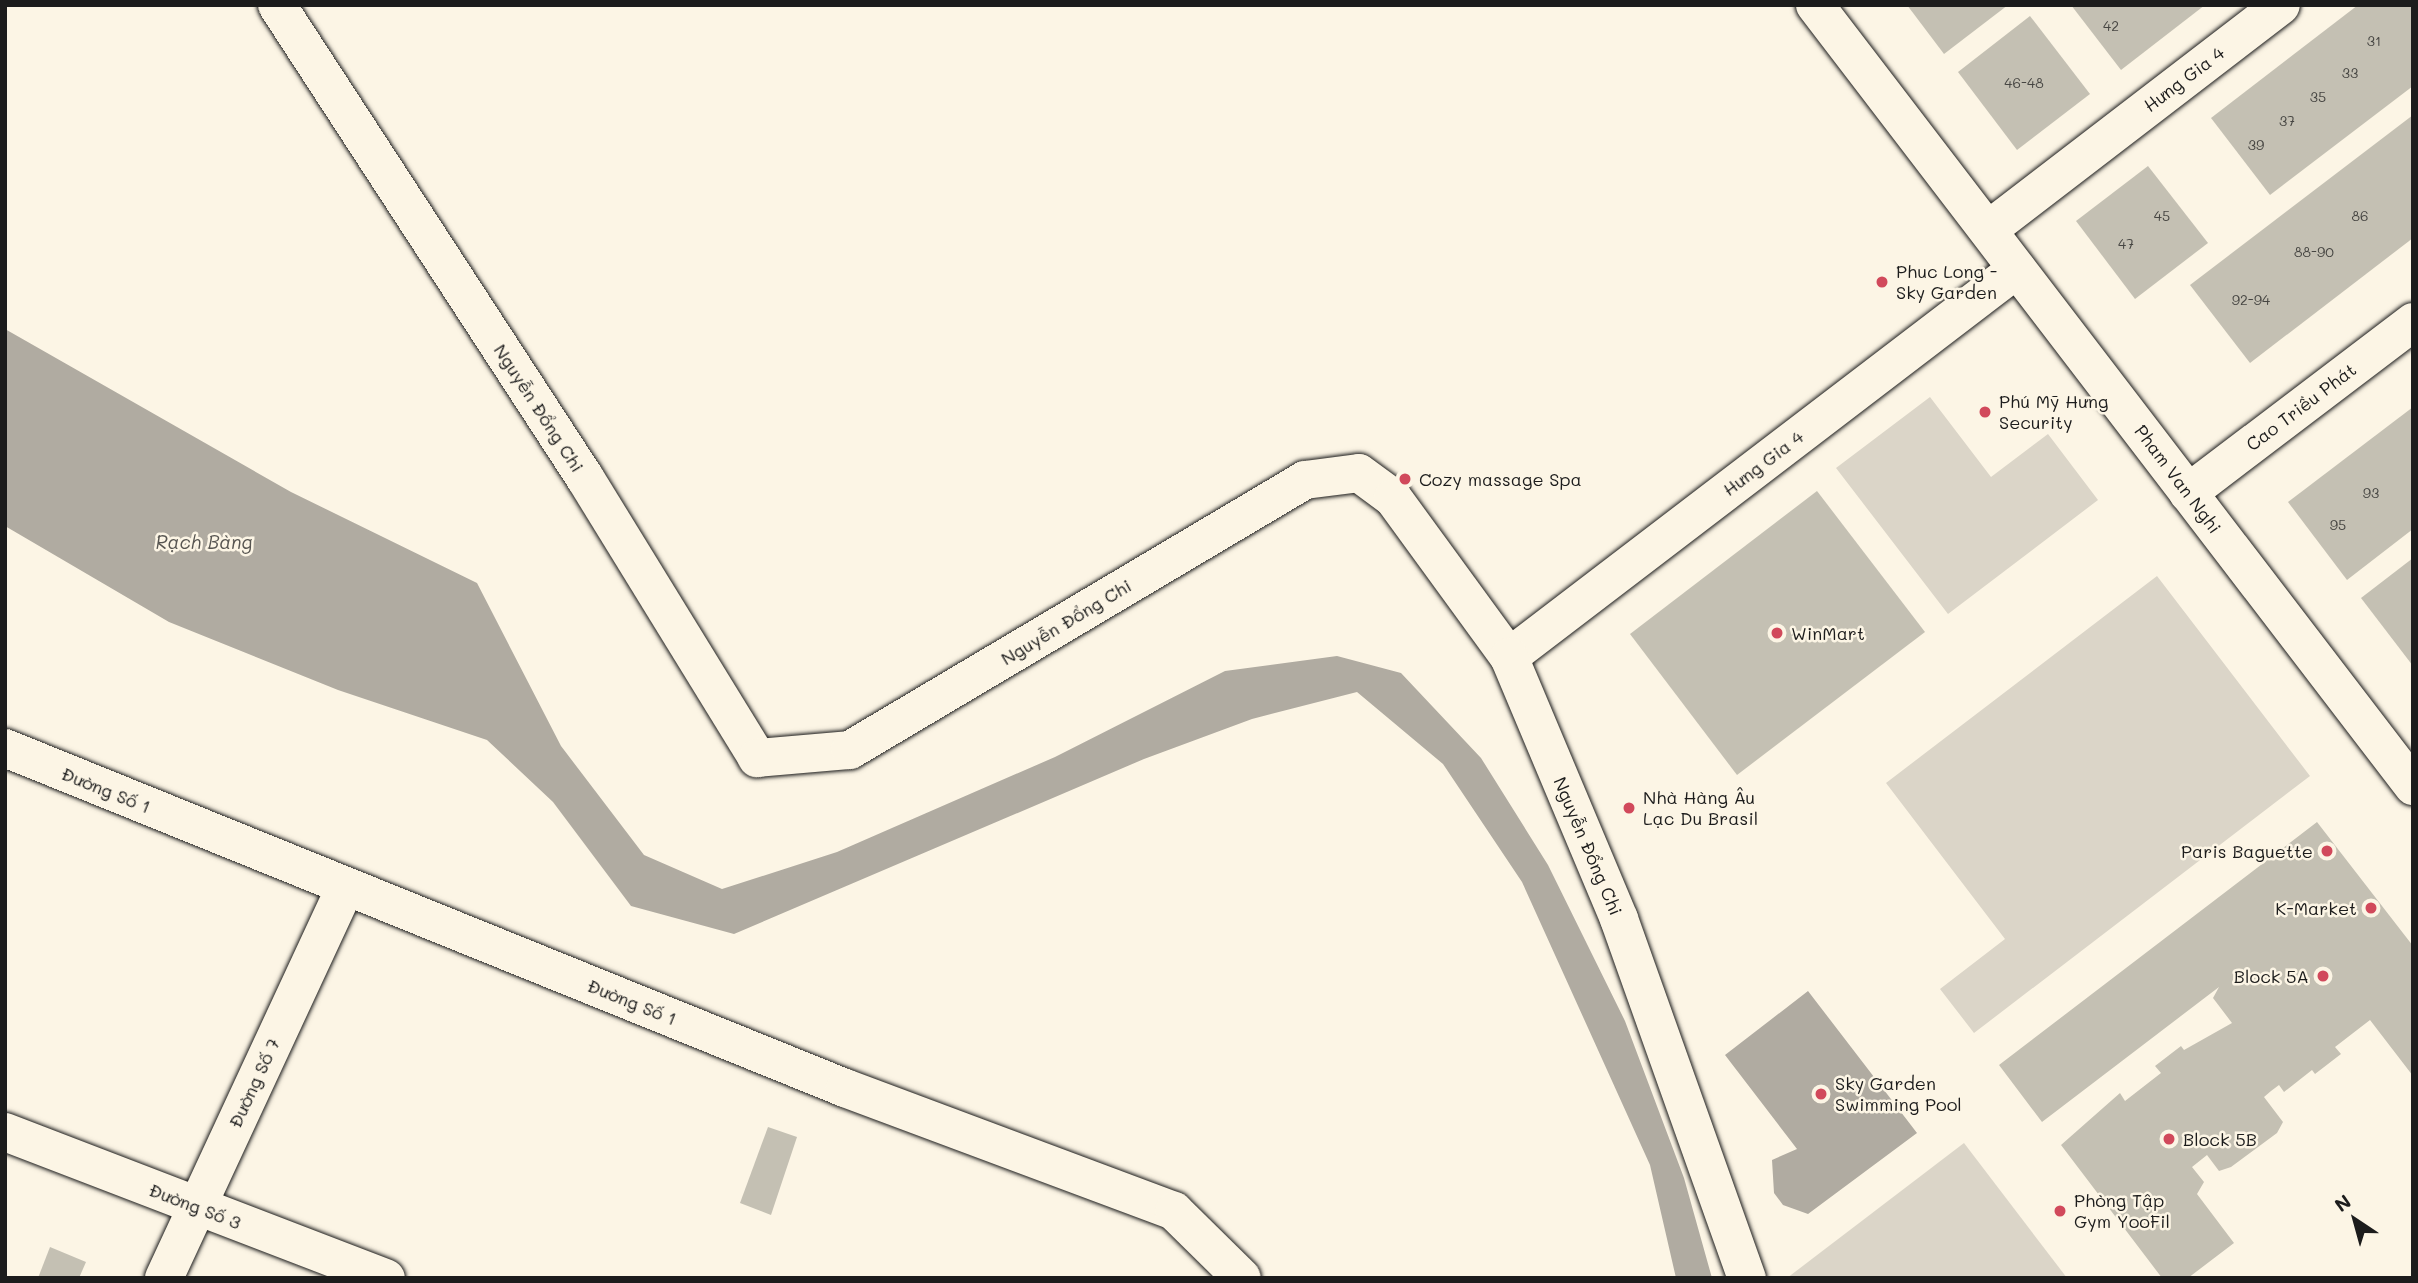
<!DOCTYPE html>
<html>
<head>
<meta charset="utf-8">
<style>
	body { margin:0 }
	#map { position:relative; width:2418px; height:1283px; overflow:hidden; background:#fcf5e5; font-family:Mali,sans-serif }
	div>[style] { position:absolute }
	.green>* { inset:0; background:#dbd5c8 }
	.water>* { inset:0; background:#b0aba1 }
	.building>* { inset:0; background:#c4c0b3 }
	.roads { filter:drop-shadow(0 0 2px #1c1c1c) drop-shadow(0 0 2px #1c1c1c) }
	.street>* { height:38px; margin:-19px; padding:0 19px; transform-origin:19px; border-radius:19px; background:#fcf5e5 }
	.secondary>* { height:38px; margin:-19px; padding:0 19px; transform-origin:19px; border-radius:19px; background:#fcf5e5 }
	.dots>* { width:19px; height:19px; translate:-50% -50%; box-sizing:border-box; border:4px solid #fcf5e5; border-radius:50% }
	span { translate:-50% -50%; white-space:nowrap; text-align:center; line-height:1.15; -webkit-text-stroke:5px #fcf5e5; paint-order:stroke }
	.number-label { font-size:14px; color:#464542 }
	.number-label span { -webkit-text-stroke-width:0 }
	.street-label { font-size:18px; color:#1c1c1c }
	.poi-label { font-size:18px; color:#1c1c1c }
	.left { translate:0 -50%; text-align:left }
	.right { translate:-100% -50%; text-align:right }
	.water-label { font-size:19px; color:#575551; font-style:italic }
	.frame { position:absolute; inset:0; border:7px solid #1c1c1c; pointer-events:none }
	.north { position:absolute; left:2320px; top:1185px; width:70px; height:70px; -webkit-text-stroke:5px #fcf5e5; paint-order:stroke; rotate:324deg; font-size:19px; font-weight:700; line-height:28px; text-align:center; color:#1c1c1c }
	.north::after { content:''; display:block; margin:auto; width:24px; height:32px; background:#1c1c1c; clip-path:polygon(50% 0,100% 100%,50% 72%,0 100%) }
</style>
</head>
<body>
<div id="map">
	<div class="green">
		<div style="clip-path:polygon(1930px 397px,1991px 477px,2048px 434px,2098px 500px,1948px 614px,1836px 468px)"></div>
		<div style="clip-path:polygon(2157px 576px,2310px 776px,1974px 1033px,1940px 989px,2005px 939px,1886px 783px)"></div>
		<div style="clip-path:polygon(1964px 1143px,2067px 1278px,1787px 1278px)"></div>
	</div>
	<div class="water">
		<div style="clip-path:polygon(5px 329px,291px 492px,477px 583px,561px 746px,644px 855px,722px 889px,837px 852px,1055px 757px,1225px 671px,1337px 656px,1401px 673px,1481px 758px,1548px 865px,1625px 1021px,1684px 1178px,1712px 1278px,1676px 1278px,1650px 1165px,1522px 882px,1443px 764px,1357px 692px,1252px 719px,1144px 759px,734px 934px,631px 906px,553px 802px,487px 740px,338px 690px,169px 622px,5px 526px)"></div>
		<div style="clip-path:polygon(1808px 991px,1917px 1133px,1808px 1214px,1783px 1205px,1774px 1193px,1772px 1160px,1797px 1149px,1725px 1055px)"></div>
	</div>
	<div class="building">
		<div style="clip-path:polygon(1907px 5px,2008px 5px,1944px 54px)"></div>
		<div style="clip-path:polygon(2071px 5px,2205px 5px,2121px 70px)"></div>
		<div style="clip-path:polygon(2358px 5px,2413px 5px,2413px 86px,2270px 195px,2211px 118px)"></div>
		<div style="clip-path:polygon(2030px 16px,2090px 94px,2017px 150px,1958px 72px)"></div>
		<div style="clip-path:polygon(2413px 115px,2413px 238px,2250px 363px,2190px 285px)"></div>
		<div style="clip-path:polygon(2148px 166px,2208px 243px,2135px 299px,2076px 221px)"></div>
		<div style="clip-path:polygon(2413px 407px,2413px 529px,2347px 580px,2288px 502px)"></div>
		<div style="clip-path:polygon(1817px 491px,1925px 632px,1737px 775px,1630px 634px)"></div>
		<div style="clip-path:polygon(2413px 558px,2413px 666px,2361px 598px)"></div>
		<div style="clip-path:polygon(2317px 822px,2413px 946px,2413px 1076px,2370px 1020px,2335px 1047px,2341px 1054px,2315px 1074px,2312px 1070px,2284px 1092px,2279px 1085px,2271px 1091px,2264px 1097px,2283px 1122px,2277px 1133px,2231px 1167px,2219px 1171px,2207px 1155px,2192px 1167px,2204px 1182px,2197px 1194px,2234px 1243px,2188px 1278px,2162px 1278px,2061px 1145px,2120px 1093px,2125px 1101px,2161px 1073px,2155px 1066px,2181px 1046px,2184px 1050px,2232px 1023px,2213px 998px,2219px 987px,2042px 1122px,1999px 1065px)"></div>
		<div style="clip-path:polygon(768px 1127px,797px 1137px,771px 1215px,740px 1203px)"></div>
		<div style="clip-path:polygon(50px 1247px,86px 1262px,79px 1278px,38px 1278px)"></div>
	</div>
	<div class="roads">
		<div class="street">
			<div style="left:1815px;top:5px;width:984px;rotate:52.56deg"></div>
			<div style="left:1988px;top:230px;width:369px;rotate:-37.5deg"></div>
			<div style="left:2188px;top:493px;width:283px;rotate:-37.2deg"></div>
			<div style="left:1509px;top:657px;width:639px;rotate:-37.37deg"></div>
			<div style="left:5px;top:748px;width:906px;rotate:22.04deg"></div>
			<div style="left:845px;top:1088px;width:351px;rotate:20.5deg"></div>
			<div style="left:1174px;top:1211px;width:95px;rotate:44.6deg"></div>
			<div style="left:5px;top:1132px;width:408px;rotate:21deg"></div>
			<div style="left:164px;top:1278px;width:430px;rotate:-65.1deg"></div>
		</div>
		<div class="secondary">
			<div style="left:277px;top:5px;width:564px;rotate:56.93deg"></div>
			<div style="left:585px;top:478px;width:329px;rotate:58.4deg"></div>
			<div style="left:757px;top:758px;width:93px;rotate:-4.9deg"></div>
			<div style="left:850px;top:750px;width:529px;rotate:-30.69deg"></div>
			<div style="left:1305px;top:480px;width:54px;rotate:-7.4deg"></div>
			<div style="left:1359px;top:473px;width:42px;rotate:36.3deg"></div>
			<div style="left:1393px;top:498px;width:197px;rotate:53.9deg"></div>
			<div style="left:1509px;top:657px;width:284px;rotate:67.2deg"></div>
			<div style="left:1619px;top:919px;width:381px;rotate:70.4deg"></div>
		</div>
	</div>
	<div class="dots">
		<div style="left:1882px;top:282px;background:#d1495b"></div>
		<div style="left:1985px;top:412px;background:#d1495b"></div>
		<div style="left:1405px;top:479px;background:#d1495b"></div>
		<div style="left:1777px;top:633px;background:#d1495b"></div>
		<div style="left:1629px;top:808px;background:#d1495b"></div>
		<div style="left:2327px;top:851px;background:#d1495b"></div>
		<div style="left:2371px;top:908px;background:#d1495b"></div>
		<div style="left:2323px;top:976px;background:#d1495b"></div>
		<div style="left:1821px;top:1094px;background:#d1495b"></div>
		<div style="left:2169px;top:1139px;background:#d1495b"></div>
		<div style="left:2060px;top:1211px;background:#d1495b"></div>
	</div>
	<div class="number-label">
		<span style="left:2111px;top:26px">42</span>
		<span style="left:2374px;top:41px">31</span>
		<span style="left:2350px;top:73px">33</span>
		<span style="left:2024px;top:83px">46-48</span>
		<span style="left:2318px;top:97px">35</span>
		<span style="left:2287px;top:121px">37</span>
		<span style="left:2256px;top:145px">39</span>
		<span style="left:2162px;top:216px">45</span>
		<span style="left:2360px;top:216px">86</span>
		<span style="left:2126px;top:244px">47</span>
		<span style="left:2314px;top:252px">88-90</span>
		<span style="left:2251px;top:300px">92-94</span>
		<span style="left:2371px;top:493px">93</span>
		<span style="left:2338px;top:525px">95</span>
	</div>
	<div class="street-label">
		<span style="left:2184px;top:79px;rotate:-37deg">Hưng Gia 4</span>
		<span style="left:2301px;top:407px;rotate:-37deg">Cao Triều Phát</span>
		<span style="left:539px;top:408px;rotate:57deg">Nguyễn Đổng Chi</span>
		<span style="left:1763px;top:463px;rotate:-37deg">Hưng Gia 4</span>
		<span style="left:2178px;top:479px;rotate:53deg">Pham Van Nghi</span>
		<span style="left:1066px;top:622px;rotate:-31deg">Nguyễn Đổng Chi</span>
		<span style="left:106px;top:790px;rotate:22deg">Đường Số 1</span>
		<span style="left:1588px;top:846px;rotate:67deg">Nguyễn Đổng Chi</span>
		<span style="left:632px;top:1002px;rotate:22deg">Đường Số 1</span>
		<span style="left:254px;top:1083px;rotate:-65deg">Đường Số 7</span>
		<span style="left:195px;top:1206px;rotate:21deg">Đường Số 3</span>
	</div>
	<div class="poi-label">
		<span class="left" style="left:1896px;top:282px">Phuc Long -<br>Sky Garden</span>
		<span class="left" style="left:1999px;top:412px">Phú Mỹ Hưng<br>Security</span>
		<span class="left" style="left:1419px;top:479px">Cozy massage Spa</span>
		<span class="left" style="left:1791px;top:633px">WinMart</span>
		<span class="left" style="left:1643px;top:808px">Nhà Hàng Âu<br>Lạc Du Brasil</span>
		<span class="right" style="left:2313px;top:851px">Paris Baguette</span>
		<span class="right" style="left:2357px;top:908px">K-Market</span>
		<span class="right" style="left:2309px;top:976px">Block 5A</span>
		<span class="left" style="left:1835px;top:1094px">Sky Garden<br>Swimming Pool</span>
		<span class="left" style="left:2183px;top:1139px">Block 5B</span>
		<span class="left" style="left:2074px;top:1211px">Phòng Tập<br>Gym YooFil</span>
	</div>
	<div class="water-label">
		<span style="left:204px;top:542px">Rạch Bàng</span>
	</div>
	<div class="frame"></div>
	<div class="north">N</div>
</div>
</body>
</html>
